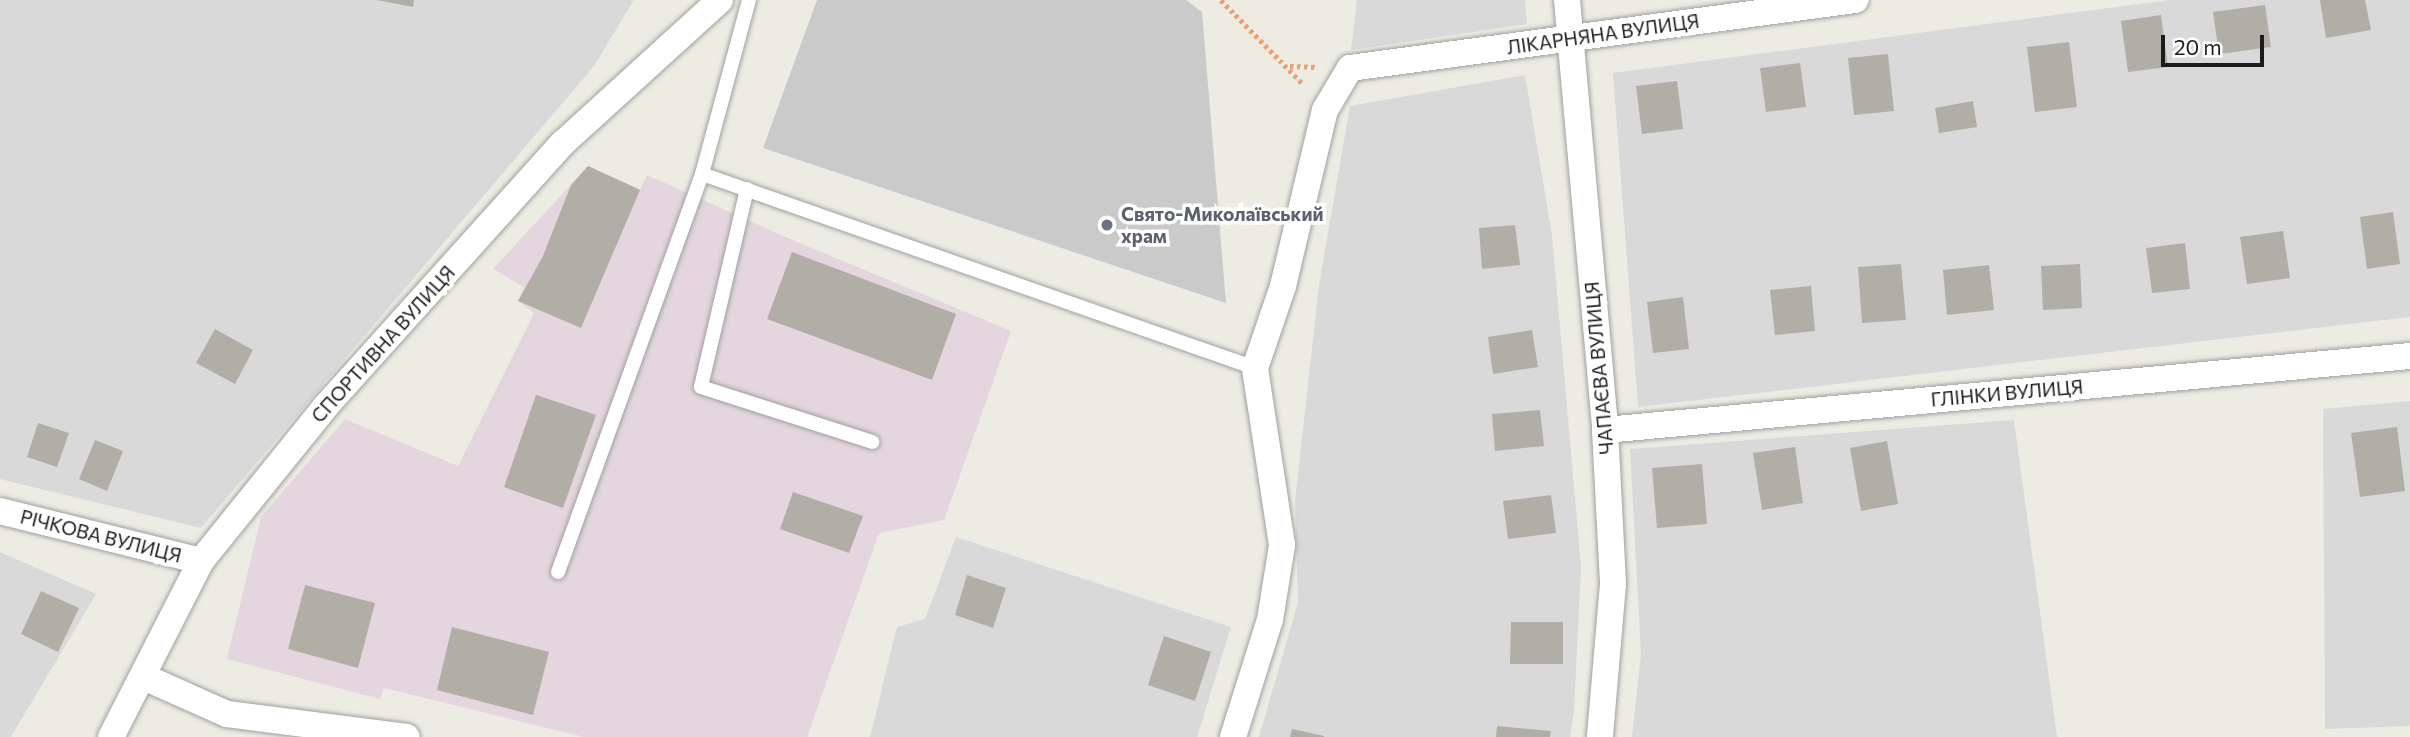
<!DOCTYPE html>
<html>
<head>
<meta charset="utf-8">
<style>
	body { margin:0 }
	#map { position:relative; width:2410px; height:737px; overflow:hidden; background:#ecece2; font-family:Commissioner,sans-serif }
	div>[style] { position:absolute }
	.residential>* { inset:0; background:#dad9d9 }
	.industrial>* { inset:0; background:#e5d5de }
	.religious>* { inset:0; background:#cacaca }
	.building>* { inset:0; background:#b1aea5 }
	.path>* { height:4.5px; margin-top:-2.25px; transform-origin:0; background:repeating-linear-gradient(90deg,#ed9f72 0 3.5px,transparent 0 7px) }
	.roads { filter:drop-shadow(0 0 2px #a0a0a0) drop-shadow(0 0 2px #a0a0a0) }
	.service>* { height:14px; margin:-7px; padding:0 7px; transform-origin:7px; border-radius:7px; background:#fff }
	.minor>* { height:26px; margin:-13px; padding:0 13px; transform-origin:13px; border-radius:13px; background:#fff }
	.dots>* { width:19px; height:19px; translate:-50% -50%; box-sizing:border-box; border:4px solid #fff; border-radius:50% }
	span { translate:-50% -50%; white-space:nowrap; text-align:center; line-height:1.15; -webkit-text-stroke:7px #fff; paint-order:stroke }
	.street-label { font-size:19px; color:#1c1c1c }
	.worship-label { font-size:19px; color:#5b616d; font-weight:700 }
	.left { translate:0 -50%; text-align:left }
	.scale { position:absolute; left:2161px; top:35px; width:103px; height:32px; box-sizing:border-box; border:4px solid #1c1c1c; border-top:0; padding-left:9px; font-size:21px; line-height:24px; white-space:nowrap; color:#1c1c1c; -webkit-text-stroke:5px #fff; paint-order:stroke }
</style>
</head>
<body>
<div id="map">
	<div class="residential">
		<div style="clip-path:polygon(0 0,634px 0,594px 66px,201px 528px,0 479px)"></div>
		<div style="clip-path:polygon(1357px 0,1525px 0,1527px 24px,1351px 50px)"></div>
		<div style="clip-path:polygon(2170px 0,2410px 0,2410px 317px,1638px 407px,1613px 73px)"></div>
		<div style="clip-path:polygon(1525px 75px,1552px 235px,1581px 567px,1574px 712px,1570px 737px,1259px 737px,1298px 602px,1295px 501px,1319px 285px,1350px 106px)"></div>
		<div style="clip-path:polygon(2410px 401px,2410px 726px,2325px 729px,2323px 409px)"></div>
		<div style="clip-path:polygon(2014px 420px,2057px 737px,1632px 737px,1641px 654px,1630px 449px)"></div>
		<div style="clip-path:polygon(956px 537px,1231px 627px,1197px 737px,870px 737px,897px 627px,925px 619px)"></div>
		<div style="clip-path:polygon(0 552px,96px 594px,11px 737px,0 737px)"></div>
	</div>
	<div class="industrial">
		<div style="clip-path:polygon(588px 166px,640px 189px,647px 175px,790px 239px,1011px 331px,944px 520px,879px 533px,807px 737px,584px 737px,384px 688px,380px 699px,227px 659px,261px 517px,345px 419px,458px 466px,534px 313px,518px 301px,524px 287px,493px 269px)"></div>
	</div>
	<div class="religious">
		<div style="clip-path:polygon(817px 0,1186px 0,1202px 12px,1226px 303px,763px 148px)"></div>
	</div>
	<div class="building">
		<div style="clip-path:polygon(377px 0,414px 0,413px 7px)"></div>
		<div style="clip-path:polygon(2320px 0,2365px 0,2371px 30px,2326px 38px)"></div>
		<div style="clip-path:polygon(2265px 5px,2271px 47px,2219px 54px,2213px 12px)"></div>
		<div style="clip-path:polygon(2161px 15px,2168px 67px,2128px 72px,2121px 21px)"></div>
		<div style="clip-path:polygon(2069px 42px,2077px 107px,2035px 112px,2027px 47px)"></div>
		<div style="clip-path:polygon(1888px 54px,1894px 111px,1854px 115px,1848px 58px)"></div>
		<div style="clip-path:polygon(1800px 63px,1806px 107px,1766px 112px,1760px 68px)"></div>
		<div style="clip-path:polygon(1677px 81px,1683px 129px,1642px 134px,1636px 86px)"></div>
		<div style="clip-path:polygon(1973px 101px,1977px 127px,1939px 133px,1935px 108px)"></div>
		<div style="clip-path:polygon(588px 166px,640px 190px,581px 328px,518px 301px,543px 256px,571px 185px)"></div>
		<div style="clip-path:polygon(2393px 212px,2400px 264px,2367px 269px,2360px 217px)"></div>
		<div style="clip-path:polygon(1515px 225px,1520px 265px,1482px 269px,1479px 228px)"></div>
		<div style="clip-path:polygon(2283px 231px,2290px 278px,2247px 284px,2240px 237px)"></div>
		<div style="clip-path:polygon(2185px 243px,2190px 289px,2152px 293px,2146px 248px)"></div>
		<div style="clip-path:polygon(792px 252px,956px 314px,932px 380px,767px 319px)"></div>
		<div style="clip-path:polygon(1901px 264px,1906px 320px,1862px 323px,1858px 267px)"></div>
		<div style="clip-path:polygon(2080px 264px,2082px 308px,2043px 310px,2041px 266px)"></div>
		<div style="clip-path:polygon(1989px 265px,1994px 310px,1947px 315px,1943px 270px)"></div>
		<div style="clip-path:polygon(1811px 286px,1815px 331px,1775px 335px,1770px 290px)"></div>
		<div style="clip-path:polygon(1683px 297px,1689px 349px,1653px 353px,1647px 302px)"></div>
		<div style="clip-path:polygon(215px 329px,253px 350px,235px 384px,196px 363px)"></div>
		<div style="clip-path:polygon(1532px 330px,1538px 367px,1493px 374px,1488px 337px)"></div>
		<div style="clip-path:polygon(536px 395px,596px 415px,563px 508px,504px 487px)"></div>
		<div style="clip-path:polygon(1540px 410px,1544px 446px,1495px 451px,1492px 414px)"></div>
		<div style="clip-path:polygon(38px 423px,69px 433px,57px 467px,27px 457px)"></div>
		<div style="clip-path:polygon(2397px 427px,2405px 491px,2360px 497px,2351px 433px)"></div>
		<div style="clip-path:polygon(95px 440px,123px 451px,107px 491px,79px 479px)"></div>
		<div style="clip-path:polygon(1887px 441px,1898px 504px,1861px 511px,1850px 448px)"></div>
		<div style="clip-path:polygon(1795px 447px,1803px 503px,1762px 510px,1753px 453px)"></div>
		<div style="clip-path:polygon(1702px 464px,1707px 524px,1657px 528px,1652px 468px)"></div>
		<div style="clip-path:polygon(793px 492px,863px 516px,849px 553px,780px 529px)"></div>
		<div style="clip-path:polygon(1551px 495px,1556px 533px,1508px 539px,1503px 501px)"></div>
		<div style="clip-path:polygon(967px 575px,1006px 588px,993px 628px,955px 615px)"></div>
		<div style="clip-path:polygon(305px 585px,375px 603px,358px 668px,288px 649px)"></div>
		<div style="clip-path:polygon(41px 591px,79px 608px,58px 652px,21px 634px)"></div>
		<div style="clip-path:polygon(1511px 622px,1563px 622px,1563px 664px,1510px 664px)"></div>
		<div style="clip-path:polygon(452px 627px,549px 652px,533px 715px,437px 690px)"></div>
		<div style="clip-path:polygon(1164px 636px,1211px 652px,1195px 701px,1148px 685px)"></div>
		<div style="clip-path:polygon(1497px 726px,1551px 731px,1550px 737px,1496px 737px)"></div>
		<div style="clip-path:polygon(1292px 729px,1324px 736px,1324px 737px,1290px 737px)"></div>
	</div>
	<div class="path">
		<div style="left:1221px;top:0;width:119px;rotate:45.7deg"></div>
		<div style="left:1290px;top:66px;width:26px;rotate:2deg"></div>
	</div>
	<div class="roads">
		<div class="service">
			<div style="left:749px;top:0;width:180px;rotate:105.1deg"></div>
			<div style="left:702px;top:174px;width:586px;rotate:19.33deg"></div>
			<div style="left:747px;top:189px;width:203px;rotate:103.1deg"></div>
			<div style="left:701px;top:387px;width:180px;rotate:17.8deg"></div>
			<div style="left:558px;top:572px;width:423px;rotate:-70.1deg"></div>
		</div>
		<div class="minor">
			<div style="left:1567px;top:0;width:432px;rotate:84.9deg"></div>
			<div style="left:1605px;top:430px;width:154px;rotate:87deg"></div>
			<div style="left:1613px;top:584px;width:154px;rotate:94.9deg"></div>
			<div style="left:1605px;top:430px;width:808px;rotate:-5.25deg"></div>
			<div style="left:0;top:511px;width:207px;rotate:14deg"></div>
			<div style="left:144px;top:677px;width:91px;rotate:24deg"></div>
			<div style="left:227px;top:714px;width:181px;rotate:7.3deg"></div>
			<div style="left:111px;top:737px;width:198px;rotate:-62.9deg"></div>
			<div style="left:201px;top:561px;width:199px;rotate:-51.1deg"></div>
			<div style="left:326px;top:406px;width:354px;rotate:-48deg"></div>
			<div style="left:563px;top:143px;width:212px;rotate:-42.3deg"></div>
			<div style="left:1233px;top:737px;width:123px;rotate:-72.5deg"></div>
			<div style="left:1270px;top:620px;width:76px;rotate:-80.9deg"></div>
			<div style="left:1282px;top:545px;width:179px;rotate:-98.7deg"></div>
			<div style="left:1255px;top:368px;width:87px;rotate:-71.1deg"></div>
			<div style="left:1283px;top:286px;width:181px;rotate:-76.6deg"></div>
			<div style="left:1325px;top:110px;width:49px;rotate:-59.2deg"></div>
			<div style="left:1350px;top:68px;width:510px;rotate:-7.67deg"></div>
		</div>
	</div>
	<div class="dots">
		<div style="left:1107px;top:225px;background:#6b7280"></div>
	</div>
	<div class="street-label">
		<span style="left:1603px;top:34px;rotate:-8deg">ЛІКАРНЯНА ВУЛИЦЯ</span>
		<span style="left:383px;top:344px;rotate:-48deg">СПОРТИВНА ВУЛИЦЯ</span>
		<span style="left:1599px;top:368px;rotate:-95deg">ЧАПАЄВА ВУЛИЦЯ</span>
		<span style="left:2007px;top:393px;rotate:-5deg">ГЛІНКИ ВУЛИЦЯ</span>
		<span style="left:101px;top:536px;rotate:14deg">РІЧКОВА ВУЛИЦЯ</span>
	</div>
	<div class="worship-label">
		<span class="left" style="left:1121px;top:225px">Свято-Миколаївський<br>храм</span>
	</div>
	<div class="scale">20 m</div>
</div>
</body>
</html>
